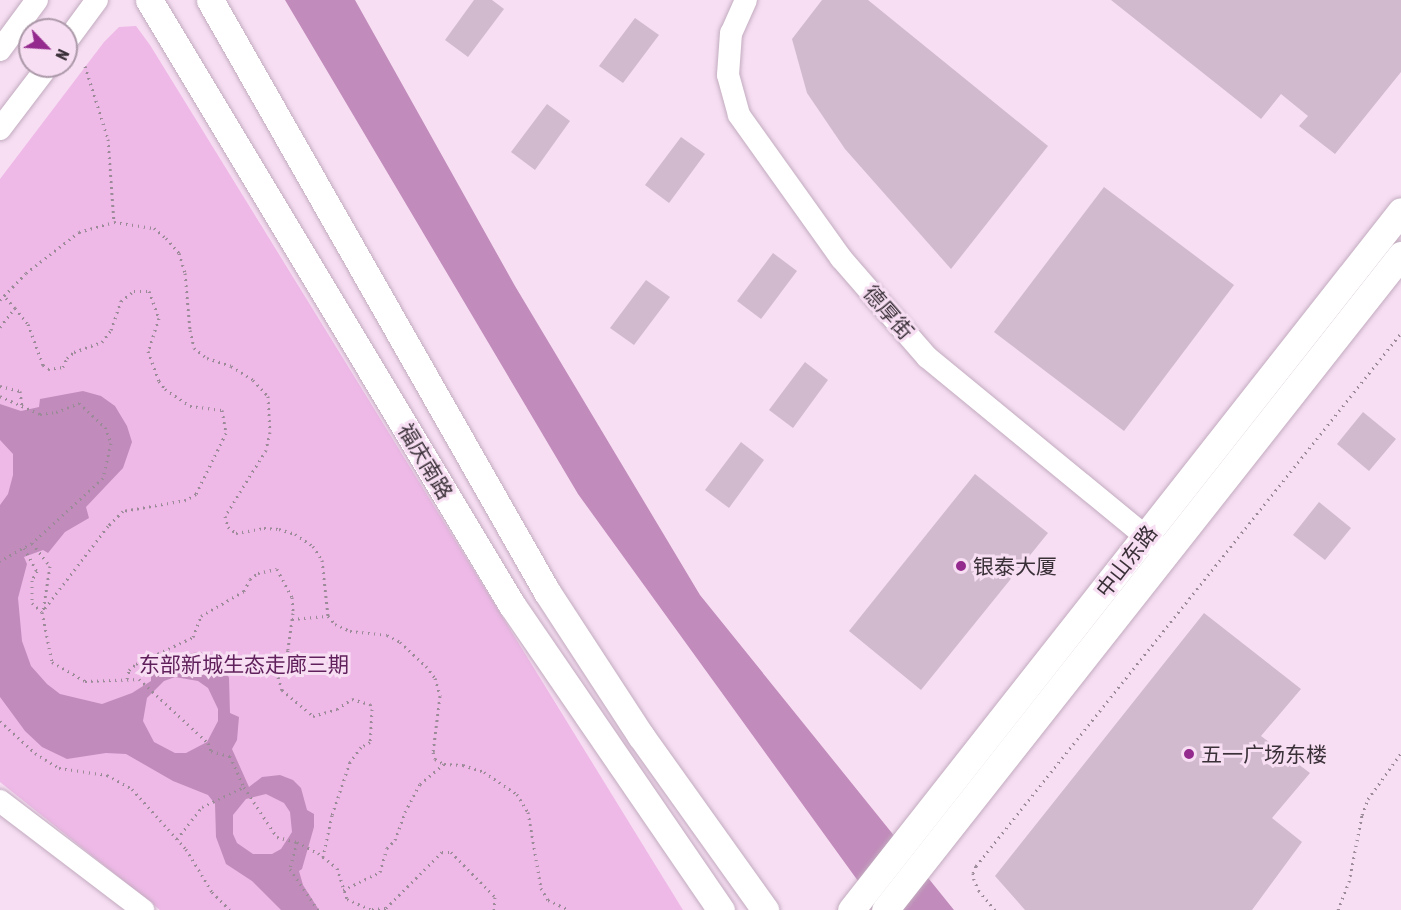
<!DOCTYPE html>
<html>
<head>
<meta charset="utf-8">
<style>
	body { margin:0 }
	#map { position:relative; width:1401px; height:910px; overflow:hidden; background:#f7def3; font-family:"Asap Condensed","Noto Sans SC",sans-serif }
	div>[style] { position:absolute }
	.green>* { inset:0; background:#eeb9e7 }
	.water>* { inset:0; background:#c18cbb }
	.building>* { inset:0; background:#d1bace }
	.path>* { height:3px; margin-top:-1.5px; transform-origin:0; background:repeating-linear-gradient(90deg,#9b8a98 0 1.5px,transparent 0 6px) }
	.roads { filter:drop-shadow(0 0 2px #c2abbf) drop-shadow(0 0 2px #c2abbf) }
	.minor>* { height:22px; margin:-11px; padding:0 11px; transform-origin:11px; border-radius:11px; background:#fff }
	.major>* { height:27px; margin:-13.5px; padding:0 13.5px; transform-origin:13.5px; border-radius:13.5px; background:#fff }
	.dots>* { width:16px; height:16px; translate:-50% -50%; box-sizing:border-box; border:3px solid #f7def3; border-radius:50% }
	span { translate:-50% -50%; white-space:nowrap; text-align:center; line-height:1.15; -webkit-text-stroke:6px #f7def3; paint-order:stroke }
	.street-label { font-size:21px; color:#3a3038 }
	.poi-label { font-size:21px; color:#3a3038 }
	.left { translate:0 -50%; text-align:left }
	.park-label { font-size:21px; color:#60205b }
	.north { position:absolute; left:18px; top:18px; width:60px; height:60px; box-sizing:border-box; background:#f7def3; border:2px solid #ab98a8; border-radius:50%; rotate:115deg; font-size:16px; font-weight:700; line-height:24px; text-align:center; color:#3a3038 }
	.north::after { content:''; display:block; margin:auto; width:21px; height:27px; background:#942a8d; clip-path:polygon(50% 0,100% 100%,50% 72%,0 100%) }
</style>
</head>
<body>
<div id="map">
	<div class="green">
		<div style="clip-path:polygon(136px 26px,150px 45px,683px 910px,160px 910px,0 782px,0 179px,104px 42px,119px 27px)"></div>
	</div>
	<div class="water">
		<div style="clip-path:polygon(285px 0,355px 0,515px 286px,700px 595px,954px 910px,879px 910px,578px 494px)"></div>
		<div style="clip-path:polygon(evenodd,83px 391px,101px 396px,115px 406px,127px 426px,132px 442px,123px 468px,86px 507px,89px 518px,65px 532px,48px 553px,43px 550px,24px 557px,27px 564px,18px 598px,22px 641px,31px 666px,47px 684px,60px 694px,102px 704px,132px 693px,151px 681px,151px 671px,166px 661px,182px 655px,198px 652px,211px 654px,223px 663px,229px 678px,230px 713px,239px 717px,237px 740px,232px 749px,249px 787px,262px 777px,280px 775px,293px 780px,301px 788px,307px 810px,314px 814px,314px 827px,302px 869px,299px 871px,303px 885px,319px 910px,281px 910px,252px 881px,226px 864px,216px 837px,215px 804px,208px 795px,173px 781px,126px 754px,106px 753px,67px 759px,42px 747px,25px 731px,0 697px,0 505px,8px 494px,13px 475px,13px 454px,0 440px,0 404px,21px 411px,39px 407px,40px 399px,83px 391px,175px 677px,198px 681px,208px 688px,218px 709px,218px 721px,207px 742px,186px 753px,175px 753px,154px 742px,143px 721px,147px 698px,164px 681px,175px 677px,83px 391px,266px 794px,284px 803px,290px 812px,292px 832px,281px 849px,272px 854px,253px 854px,237px 843px,233px 834px,233px 815px,246px 799px,266px 794px)"></div>
	</div>
	<div class="building">
		<div style="clip-path:polygon(474px 0,492px 0,504px 9px,468px 57px,445px 40px)"></div>
		<div style="clip-path:polygon(822px 0,868px 0,1048px 146px,951px 269px,845px 149px,807px 93px,792px 39px)"></div>
		<div style="clip-path:polygon(1111px 0,1401px 0,1401px 72px,1335px 154px,1299px 126px,1308px 116px,1281px 94px,1261px 119px)"></div>
		<div style="clip-path:polygon(635px 18px,659px 35px,623px 83px,599px 66px)"></div>
		<div style="clip-path:polygon(547px 104px,570px 121px,535px 170px,511px 152px)"></div>
		<div style="clip-path:polygon(681px 137px,705px 154px,669px 203px,645px 185px)"></div>
		<div style="clip-path:polygon(1104px 187px,1234px 285px,1124px 431px,994px 332px)"></div>
		<div style="clip-path:polygon(773px 253px,797px 271px,761px 319px,737px 301px)"></div>
		<div style="clip-path:polygon(646px 280px,670px 297px,634px 345px,610px 328px)"></div>
		<div style="clip-path:polygon(805px 362px,828px 380px,793px 428px,769px 410px)"></div>
		<div style="clip-path:polygon(1363px 412px,1396px 439px,1369px 471px,1337px 444px)"></div>
		<div style="clip-path:polygon(741px 442px,764px 460px,729px 508px,705px 490px)"></div>
		<div style="clip-path:polygon(975px 474px,1048px 533px,921px 690px,849px 631px)"></div>
		<div style="clip-path:polygon(1319px 502px,1351px 528px,1325px 560px,1293px 535px)"></div>
		<div style="clip-path:polygon(1204px 613px,1301px 689px,1261px 736px,1310px 773px,1272px 818px,1302px 842px,1252px 910px,1025px 910px,995px 876px)"></div>
	</div>
	<div class="path">
		<div style="left:85px;top:66px;width:77px;rotate:72.5deg"></div>
		<div style="left:108px;top:139px;width:83px;rotate:85.9deg"></div>
		<div style="left:0;top:300px;width:37px;rotate:-46deg"></div>
		<div style="left:26px;top:273px;width:67px;rotate:-37.7deg"></div>
		<div style="left:79px;top:232px;width:36px;rotate:-16deg"></div>
		<div style="left:114px;top:222px;width:40px;rotate:8.5deg"></div>
		<div style="left:154px;top:228px;width:16px;rotate:40deg"></div>
		<div style="left:166px;top:238px;width:20px;rotate:49deg"></div>
		<div style="left:179px;top:253px;width:21px;rotate:73deg"></div>
		<div style="left:185px;top:273px;width:57px;rotate:85deg"></div>
		<div style="left:190px;top:330px;width:18px;rotate:77deg"></div>
		<div style="left:194px;top:348px;width:16px;rotate:38deg"></div>
		<div style="left:207px;top:358px;width:25px;rotate:18deg"></div>
		<div style="left:231px;top:366px;width:26px;rotate:32deg"></div>
		<div style="left:253px;top:380px;width:22px;rotate:47deg"></div>
		<div style="left:268px;top:396px;width:36px;rotate:87deg"></div>
		<div style="left:270px;top:432px;width:18px;rotate:103deg"></div>
		<div style="left:266px;top:450px;width:78px;rotate:121.8deg"></div>
		<div style="left:225px;top:516px;width:11px;rotate:75deg"></div>
		<div style="left:228px;top:527px;width:10px;rotate:37deg"></div>
		<div style="left:236px;top:533px;width:28px;rotate:-10deg"></div>
		<div style="left:264px;top:528px;width:15px;rotate:4deg"></div>
		<div style="left:279px;top:529px;width:17px;rotate:17deg"></div>
		<div style="left:295px;top:534px;width:22px;rotate:34deg"></div>
		<div style="left:313px;top:546px;width:17px;rotate:57deg"></div>
		<div style="left:322px;top:560px;width:56px;rotate:83.9deg"></div>
		<div style="left:328px;top:616px;width:11px;rotate:49deg"></div>
		<div style="left:335px;top:624px;width:17px;rotate:25deg"></div>
		<div style="left:350px;top:631px;width:37px;rotate:6deg"></div>
		<div style="left:387px;top:635px;width:15px;rotate:28deg"></div>
		<div style="left:400px;top:642px;width:35px;rotate:43deg"></div>
		<div style="left:426px;top:666px;width:15px;rotate:53deg"></div>
		<div style="left:435px;top:678px;width:19px;rotate:74deg"></div>
		<div style="left:440px;top:696px;width:56px;rotate:97.1deg"></div>
		<div style="left:433px;top:752px;width:7px;rotate:74deg"></div>
		<div style="left:435px;top:759px;width:10px;rotate:29deg"></div>
		<div style="left:444px;top:764px;width:19px;rotate:3deg"></div>
		<div style="left:463px;top:765px;width:22px;rotate:18deg"></div>
		<div style="left:484px;top:772px;width:40px;rotate:34deg"></div>
		<div style="left:517px;top:794px;width:21px;rotate:59deg"></div>
		<div style="left:528px;top:812px;width:77px;rotate:80.3deg"></div>
		<div style="left:541px;top:888px;width:14px;rotate:60deg"></div>
		<div style="left:548px;top:900px;width:23px;rotate:25deg"></div>
		<div style="left:15px;top:308px;width:21px;rotate:51deg"></div>
		<div style="left:28px;top:324px;width:44px;rotate:69.9deg"></div>
		<div style="left:43px;top:365px;width:6px;rotate:39deg"></div>
		<div style="left:48px;top:369px;width:15px;rotate:-8deg"></div>
		<div style="left:63px;top:367px;width:10px;rotate:-66deg"></div>
		<div style="left:67px;top:358px;width:9px;rotate:-41deg"></div>
		<div style="left:74px;top:352px;width:30px;rotate:-20deg"></div>
		<div style="left:102px;top:342px;width:15px;rotate:-53deg"></div>
		<div style="left:111px;top:330px;width:31px;rotate:-71deg"></div>
		<div style="left:121px;top:301px;width:16px;rotate:-38deg"></div>
		<div style="left:134px;top:291px;width:15px"></div>
		<div style="left:149px;top:291px;width:29px;rotate:70deg"></div>
		<div style="left:159px;top:318px;width:35px;rotate:108deg"></div>
		<div style="left:148px;top:351px;width:32px;rotate:70deg"></div>
		<div style="left:159px;top:381px;width:10px;rotate:53deg"></div>
		<div style="left:165px;top:389px;width:30px;rotate:34deg"></div>
		<div style="left:190px;top:406px;width:32px;rotate:7deg"></div>
		<div style="left:222px;top:410px;width:23px;rotate:80deg"></div>
		<div style="left:226px;top:433px;width:68px;rotate:116.2deg"></div>
		<div style="left:196px;top:494px;width:12px;rotate:149deg"></div>
		<div style="left:186px;top:500px;width:64px;rotate:170.1deg"></div>
		<div style="left:123px;top:511px;width:21px;rotate:135deg"></div>
		<div style="left:108px;top:526px;width:108px;rotate:127.5deg"></div>
		<div style="left:0;top:327px;width:24px;rotate:-52deg"></div>
		<div style="left:15px;top:308px;width:15px;rotate:-132deg"></div>
		<div style="left:0;top:386px;width:21px;rotate:14deg"></div>
		<div style="left:20px;top:391px;width:16px;rotate:83deg"></div>
		<div style="left:0;top:396px;width:44px;rotate:24.2deg"></div>
		<div style="left:40px;top:414px;width:16px;rotate:-7deg"></div>
		<div style="left:56px;top:412px;width:25px;rotate:-21deg"></div>
		<div style="left:79px;top:403px;width:35px;rotate:43deg"></div>
		<div style="left:105px;top:427px;width:17px;rotate:69deg"></div>
		<div style="left:111px;top:443px;width:36px;rotate:103deg"></div>
		<div style="left:103px;top:478px;width:96px;rotate:137.5deg"></div>
		<div style="left:32px;top:543px;width:37px;rotate:151deg"></div>
		<div style="left:32px;top:543px;width:29px;rotate:52deg"></div>
		<div style="left:50px;top:566px;width:46px;rotate:98.8deg"></div>
		<div style="left:24px;top:548px;width:26px;rotate:61deg"></div>
		<div style="left:37px;top:571px;width:10px;rotate:119deg"></div>
		<div style="left:32px;top:580px;width:23px;rotate:90deg"></div>
		<div style="left:32px;top:603px;width:13px;rotate:42deg"></div>
		<div style="left:42px;top:612px;width:51px;rotate:78.7deg"></div>
		<div style="left:52px;top:662px;width:38px;rotate:30deg"></div>
		<div style="left:85px;top:681px;width:54px;rotate:-2.1deg"></div>
		<div style="left:139px;top:679px;width:94px;rotate:42.8deg"></div>
		<div style="left:208px;top:743px;width:9px;rotate:69deg"></div>
		<div style="left:211px;top:751px;width:20px;rotate:15deg"></div>
		<div style="left:230px;top:756px;width:34px;rotate:66deg"></div>
		<div style="left:244px;top:787px;width:60px;rotate:56.6deg"></div>
		<div style="left:277px;top:837px;width:21px;rotate:14deg"></div>
		<div style="left:297px;top:842px;width:24px;rotate:28deg"></div>
		<div style="left:318px;top:853px;width:24px;rotate:38deg"></div>
		<div style="left:337px;top:868px;width:33px;rotate:72deg"></div>
		<div style="left:347px;top:899px;width:27px;rotate:24deg"></div>
		<div style="left:292px;top:619px;width:36px;rotate:-5deg"></div>
		<div style="left:127px;top:679px;width:9px;rotate:-77deg"></div>
		<div style="left:129px;top:670px;width:9px;rotate:-41deg"></div>
		<div style="left:136px;top:664px;width:63px;rotate:-25.3deg"></div>
		<div style="left:193px;top:637px;width:22px;rotate:-69deg"></div>
		<div style="left:201px;top:616px;width:50px;rotate:-30.2deg"></div>
		<div style="left:244px;top:591px;width:13px;rotate:-63deg"></div>
		<div style="left:250px;top:579px;width:10px;rotate:-37deg"></div>
		<div style="left:258px;top:573px;width:19px;rotate:-12deg"></div>
		<div style="left:277px;top:569px;width:32px;rotate:62deg"></div>
		<div style="left:292px;top:597px;width:16px;rotate:86deg"></div>
		<div style="left:293px;top:613px;width:37px;rotate:98deg"></div>
		<div style="left:288px;top:650px;width:29px;rotate:110deg"></div>
		<div style="left:278px;top:677px;width:14px;rotate:73deg"></div>
		<div style="left:282px;top:690px;width:40px;rotate:40deg"></div>
		<div style="left:313px;top:716px;width:25px;rotate:-16deg"></div>
		<div style="left:337px;top:709px;width:18px;rotate:-34deg"></div>
		<div style="left:352px;top:699px;width:19px;rotate:16deg"></div>
		<div style="left:370px;top:704px;width:5px;rotate:68deg"></div>
		<div style="left:372px;top:709px;width:33px;rotate:93deg"></div>
		<div style="left:370px;top:742px;width:10px;rotate:151deg"></div>
		<div style="left:361px;top:747px;width:19px;rotate:126deg"></div>
		<div style="left:350px;top:762px;width:56px;rotate:108.8deg"></div>
		<div style="left:332px;top:815px;width:43px;rotate:102.1deg"></div>
		<div style="left:0;top:721px;width:47px;rotate:42.4deg"></div>
		<div style="left:35px;top:753px;width:28px;rotate:32deg"></div>
		<div style="left:59px;top:768px;width:49px;rotate:8.3deg"></div>
		<div style="left:107px;top:775px;width:29px;rotate:29deg"></div>
		<div style="left:132px;top:789px;width:81px;rotate:48deg"></div>
		<div style="left:186px;top:849px;width:50px;rotate:58.8deg"></div>
		<div style="left:212px;top:892px;width:25px;rotate:45deg"></div>
		<div style="left:177px;top:839px;width:41px;rotate:-52deg"></div>
		<div style="left:202px;top:807px;width:47px;rotate:-25.5deg"></div>
		<div style="left:297px;top:842px;width:28px;rotate:105deg"></div>
		<div style="left:290px;top:869px;width:50px;rotate:55.7deg"></div>
		<div style="left:343px;top:890px;width:41px;rotate:-25.9deg"></div>
		<div style="left:380px;top:872px;width:25px;rotate:-74deg"></div>
		<div style="left:387px;top:848px;width:11px;rotate:-45deg"></div>
		<div style="left:395px;top:840px;width:30px;rotate:-70deg"></div>
		<div style="left:405px;top:812px;width:32px;rotate:-62deg"></div>
		<div style="left:420px;top:784px;width:31px;rotate:-40deg"></div>
		<div style="left:372px;top:909px;width:14px;rotate:-4deg"></div>
		<div style="left:386px;top:908px;width:79px;rotate:-45deg"></div>
		<div style="left:442px;top:852px;width:9px"></div>
		<div style="left:451px;top:852px;width:63px;rotate:45.6deg"></div>
		<div style="left:495px;top:897px;width:13px;rotate:94deg"></div>
		<div style="left:995px;top:910px;width:25px;rotate:-130deg"></div>
		<div style="left:979px;top:891px;width:12px;rotate:-114deg"></div>
		<div style="left:974px;top:880px;width:7px;rotate:-98deg"></div>
		<div style="left:973px;top:873px;width:8px;rotate:-67deg"></div>
		<div style="left:976px;top:866px;width:682px;rotate:-51.43deg"></div>
		<div style="left:1338px;top:910px;width:30px;rotate:-69deg"></div>
		<div style="left:1349px;top:882px;width:68px;rotate:-79deg"></div>
		<div style="left:1362px;top:815px;width:17px;rotate:-69deg"></div>
		<div style="left:1368px;top:799px;width:57px;rotate:-54.3deg"></div>
	</div>
	<div class="roads">
		<div class="minor">
			<div style="left:746px;top:0;width:36px;rotate:114deg"></div>
			<div style="left:731px;top:33px;width:42px;rotate:94.1deg"></div>
			<div style="left:728px;top:75px;width:41px;rotate:74.6deg"></div>
			<div style="left:739px;top:115px;width:176px;rotate:54.5deg"></div>
			<div style="left:841px;top:258px;width:131px;rotate:49deg"></div>
			<div style="left:927px;top:357px;width:299px;rotate:39.4deg"></div>
			<div style="left:66px;top:42px;width:52px;rotate:-53.6deg"></div>
			<div style="left:0;top:50px;width:62px;rotate:-53.5deg"></div>
			<div style="left:0;top:129px;width:79px;rotate:-52.7deg"></div>
			<div style="left:0;top:801px;width:180px;rotate:37.3deg"></div>
		</div>
		<div class="major">
			<div style="left:149px;top:0;width:706px;rotate:59.04deg"></div>
			<div style="left:512px;top:605px;width:370px;rotate:55.6deg"></div>
			<div style="left:210px;top:0;width:681px;rotate:60.35deg"></div>
			<div style="left:547px;top:592px;width:172px;rotate:56.9deg"></div>
			<div style="left:641px;top:736px;width:214px;rotate:54.5deg"></div>
			<div style="left:851px;top:910px;width:889px;rotate:-51.8deg"></div>
			<div style="left:885px;top:910px;width:834px;rotate:-51.77deg"></div>
		</div>
	</div>
	<div class="dots">
		<div style="left:961px;top:566px;background:#942a8d"></div>
		<div style="left:1189px;top:754px;background:#942a8d"></div>
	</div>
	<div class="street-label">
		<span style="left:889px;top:312px;rotate:49deg">德厚街</span>
		<span style="left:426px;top:461px;rotate:59deg">福庆南路</span>
		<span style="left:1126px;top:561px;rotate:-52deg">中山东路</span>
	</div>
	<div class="poi-label">
		<span class="left" style="left:973px;top:566px">银泰大厦</span>
		<span class="left" style="left:1201px;top:754px">五一广场东楼</span>
	</div>
	<div class="park-label">
		<span style="left:244px;top:664px">东部新城生态走廊三期</span>
	</div>
	<div class="north">N</div>
</div>
</body>
</html>
